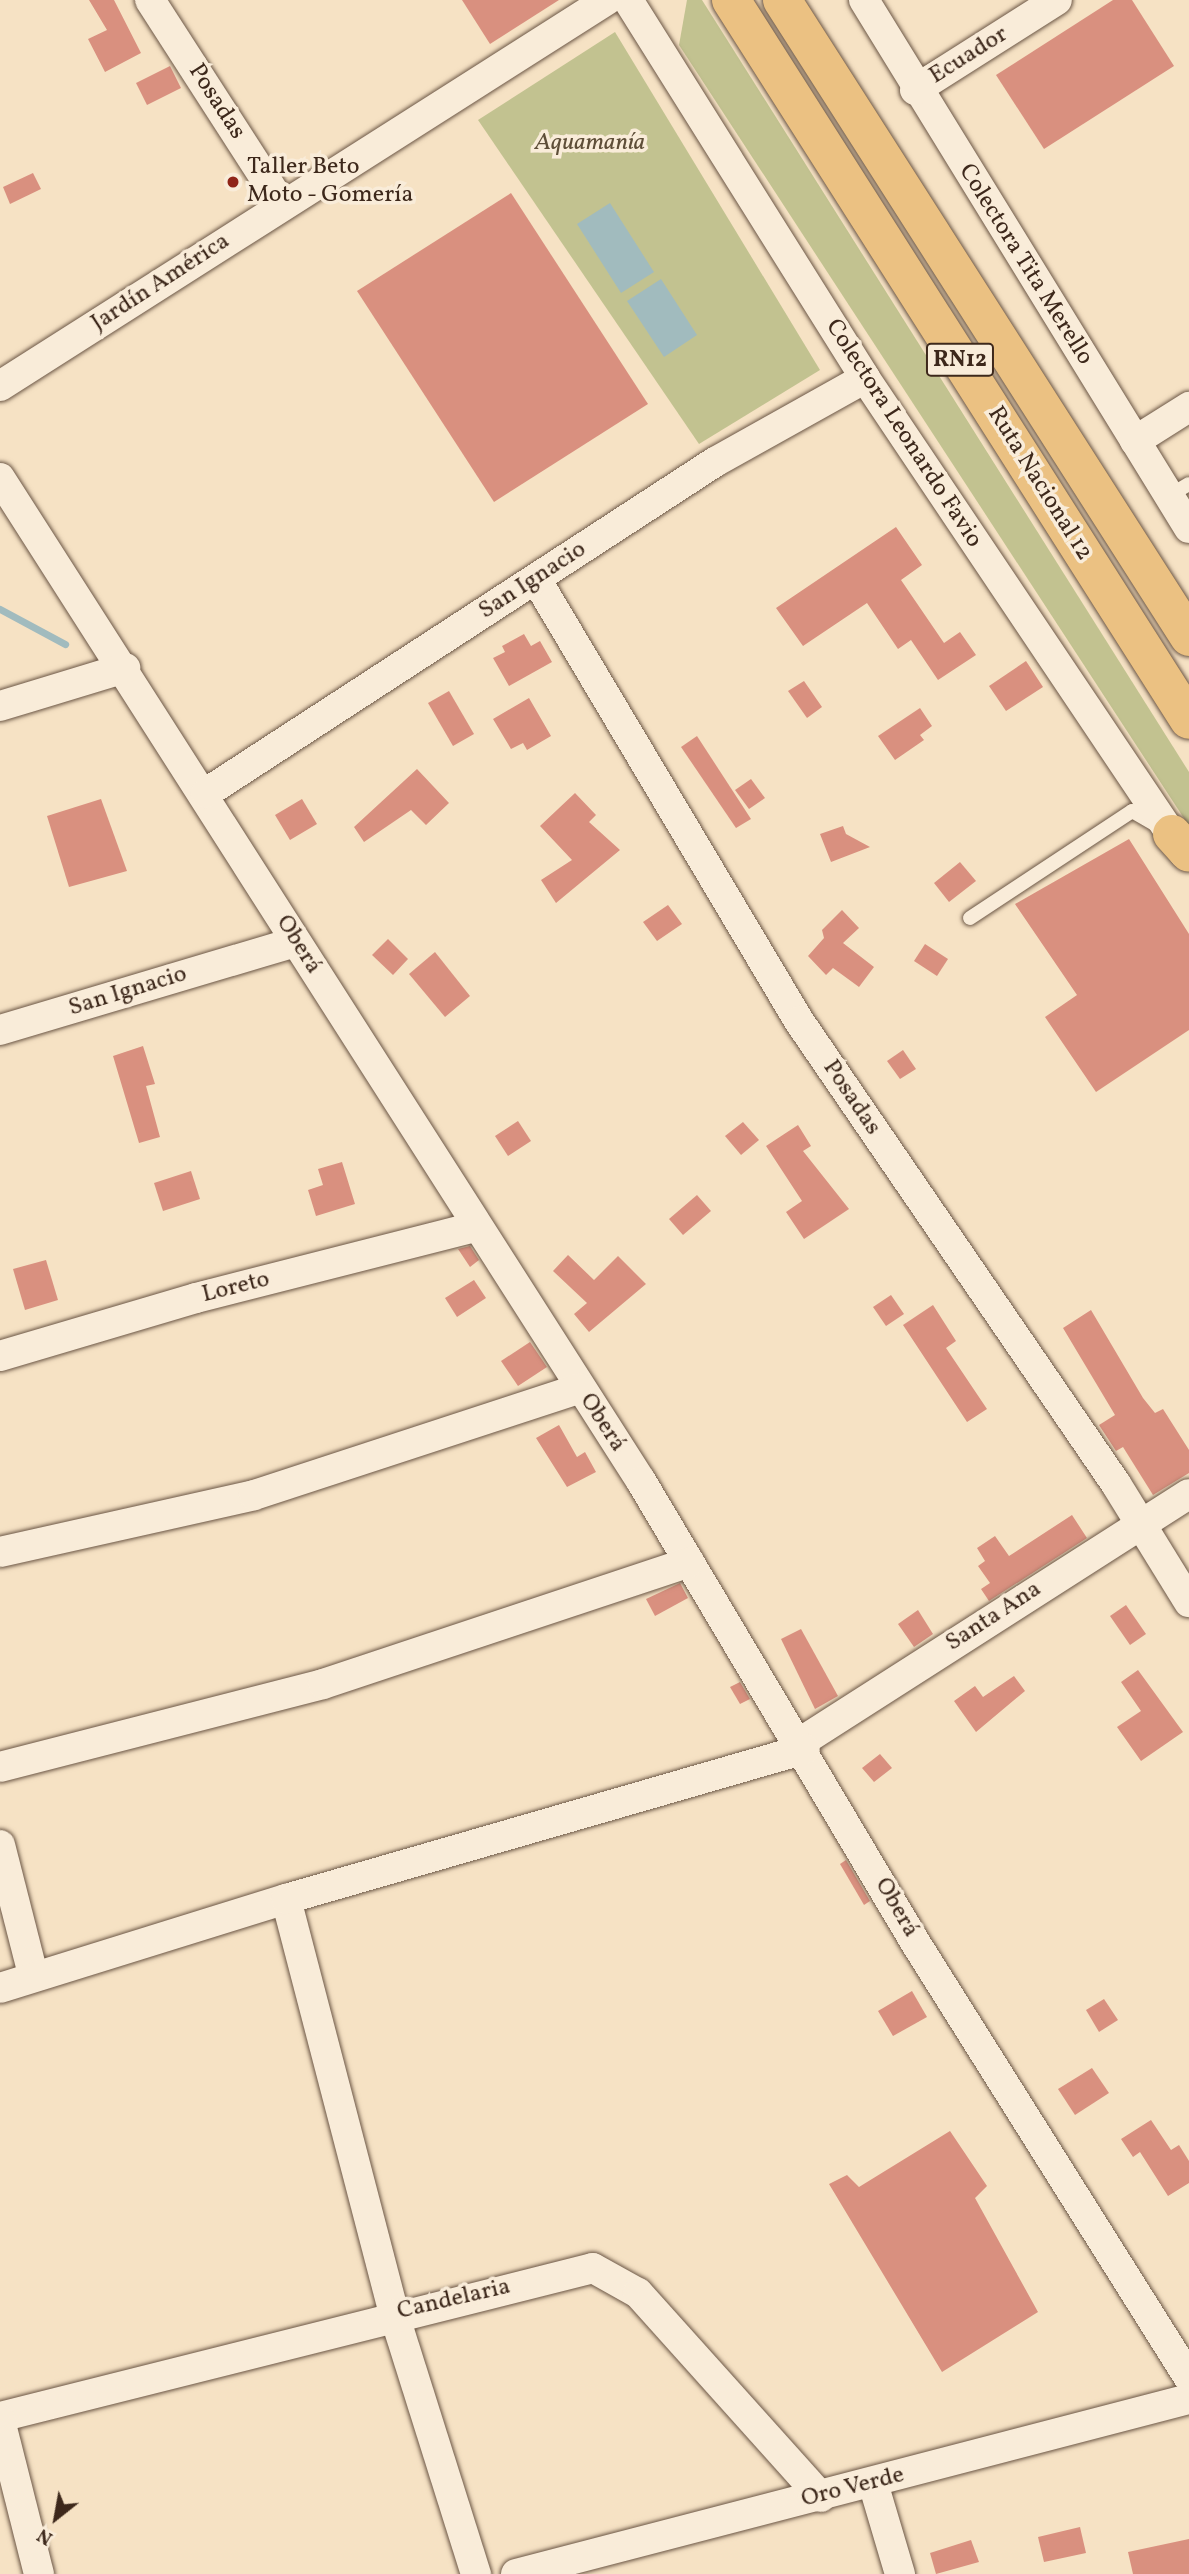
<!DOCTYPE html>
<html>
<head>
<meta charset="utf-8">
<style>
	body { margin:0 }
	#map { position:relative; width:1189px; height:2574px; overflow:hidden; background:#f6e2c4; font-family:Vollkorn,serif }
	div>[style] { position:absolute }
	.green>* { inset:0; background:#c2c290 }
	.water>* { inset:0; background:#a1bbbe }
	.stream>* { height:7px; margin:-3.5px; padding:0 3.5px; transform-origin:3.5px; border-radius:3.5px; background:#a1bbbe }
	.building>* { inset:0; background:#d9907f }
	.roads { filter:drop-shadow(0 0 2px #6b5645) drop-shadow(0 0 2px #6b5645) }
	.service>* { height:14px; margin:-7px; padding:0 7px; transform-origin:7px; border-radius:7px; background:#f9ecd9 }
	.minor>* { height:30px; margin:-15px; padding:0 15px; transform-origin:15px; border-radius:15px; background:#f9ecd9 }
	.trunk>* { height:38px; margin:-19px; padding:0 19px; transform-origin:19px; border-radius:19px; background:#ebc182 }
	.dots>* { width:19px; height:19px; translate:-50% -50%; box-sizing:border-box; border:4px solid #f9ecd9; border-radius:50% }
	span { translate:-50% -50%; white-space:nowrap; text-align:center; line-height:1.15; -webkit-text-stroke:7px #f9ecd9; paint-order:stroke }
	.shield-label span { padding:2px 5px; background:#f9ecd9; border:2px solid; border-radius:5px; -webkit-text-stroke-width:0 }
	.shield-label { font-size:23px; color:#3d281b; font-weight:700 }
	.street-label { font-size:24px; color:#3d281b }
	.park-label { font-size:24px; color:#5e4e38; font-style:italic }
	.poi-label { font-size:24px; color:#3d281b }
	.left { translate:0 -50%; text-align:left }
	.north { position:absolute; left:21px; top:2483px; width:70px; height:70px; -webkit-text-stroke:5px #f9ecd9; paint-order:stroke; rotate:211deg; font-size:19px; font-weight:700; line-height:28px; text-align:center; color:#3d281b }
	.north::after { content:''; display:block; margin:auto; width:24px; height:32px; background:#3d281b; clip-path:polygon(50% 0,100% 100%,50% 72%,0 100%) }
</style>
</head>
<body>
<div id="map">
	<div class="green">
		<div style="clip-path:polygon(687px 0,702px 0,1189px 772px,1189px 826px,679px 45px)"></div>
		<div style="clip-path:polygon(615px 32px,820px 370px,699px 444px,478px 120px)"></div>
	</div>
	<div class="water">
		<div style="clip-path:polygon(610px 203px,654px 272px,621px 293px,577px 224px)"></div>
		<div style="clip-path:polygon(661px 279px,697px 335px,664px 357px,627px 301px)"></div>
	</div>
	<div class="stream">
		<div style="left:0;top:609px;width:74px;rotate:28.3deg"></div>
	</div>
	<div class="building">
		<div style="clip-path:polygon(89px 0,114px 0,141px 53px,105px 72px,88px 39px,107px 30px)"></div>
		<div style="clip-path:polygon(462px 0,559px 0,490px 44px)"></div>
		<div style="clip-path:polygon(1113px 0,1132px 0,1174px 66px,1044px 149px,996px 75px)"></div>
		<div style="clip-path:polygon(170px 66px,181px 88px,147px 105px,136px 83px)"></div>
		<div style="clip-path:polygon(33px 173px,41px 189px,10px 204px,3px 187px)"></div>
		<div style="clip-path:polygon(511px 193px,648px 404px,494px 502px,357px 291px)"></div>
		<div style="clip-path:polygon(896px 527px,922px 565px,901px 580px,944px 643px,960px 632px,976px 655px,938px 680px,911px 640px,898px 649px,867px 603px,803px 646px,776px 608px)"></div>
		<div style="clip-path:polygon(524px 634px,531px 646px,540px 641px,552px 662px,509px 686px,493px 658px,505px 652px,502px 646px)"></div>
		<div style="clip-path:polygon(1026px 661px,1043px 687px,1006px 711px,989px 686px)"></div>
		<div style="clip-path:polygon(804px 681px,822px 707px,807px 718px,788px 691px)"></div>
		<div style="clip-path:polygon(449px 691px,474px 734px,453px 746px,428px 703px)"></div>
		<div style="clip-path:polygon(529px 698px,551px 736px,527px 750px,523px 743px,511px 749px,493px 719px)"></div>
		<div style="clip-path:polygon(920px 708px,932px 726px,920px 735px,924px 740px,895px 760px,878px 736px)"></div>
		<div style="clip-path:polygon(697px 736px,751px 819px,736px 828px,681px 747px)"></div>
		<div style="clip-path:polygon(417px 769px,449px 803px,426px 825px,411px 810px,364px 842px,354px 827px)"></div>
		<div style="clip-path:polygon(751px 779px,765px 798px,749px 809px,735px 790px)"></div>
		<div style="clip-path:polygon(575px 793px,596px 815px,589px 822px,620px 850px,556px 903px,541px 880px,572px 860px,540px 826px)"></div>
		<div style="clip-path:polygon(101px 799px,127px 871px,69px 887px,47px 816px)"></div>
		<div style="clip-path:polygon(302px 799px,317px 824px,290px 840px,275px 815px)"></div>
		<div style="clip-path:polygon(843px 826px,846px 834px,870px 847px,831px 862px,820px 834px)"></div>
		<div style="clip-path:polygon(1129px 839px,1189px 934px,1189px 1030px,1096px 1092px,1045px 1017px,1077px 995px,1015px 904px)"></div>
		<div style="clip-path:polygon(960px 862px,976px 881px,949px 902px,934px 883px)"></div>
		<div style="clip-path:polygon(668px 905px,682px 924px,657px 941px,643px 922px)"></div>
		<div style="clip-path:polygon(842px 910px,859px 928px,843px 943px,874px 967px,859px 987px,833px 968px,826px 975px,808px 956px,824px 938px,822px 930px)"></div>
		<div style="clip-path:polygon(388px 939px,408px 959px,393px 975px,372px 955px)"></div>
		<div style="clip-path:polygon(925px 944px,948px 959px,937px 976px,914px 961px)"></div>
		<div style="clip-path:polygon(435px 952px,470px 996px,445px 1017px,409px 974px)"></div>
		<div style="clip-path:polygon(143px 1046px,155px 1084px,146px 1086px,160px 1137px,139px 1143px,113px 1056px)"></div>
		<div style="clip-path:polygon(903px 1050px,916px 1069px,900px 1079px,887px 1061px)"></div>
		<div style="clip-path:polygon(518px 1121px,531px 1141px,508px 1156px,495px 1136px)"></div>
		<div style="clip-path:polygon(743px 1122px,759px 1140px,741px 1155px,725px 1136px)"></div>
		<div style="clip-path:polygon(798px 1125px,811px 1146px,803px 1151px,849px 1209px,804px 1239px,786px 1212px,802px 1201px,766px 1146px)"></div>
		<div style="clip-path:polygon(342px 1162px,355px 1204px,316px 1216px,308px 1190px,323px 1185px,318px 1169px)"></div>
		<div style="clip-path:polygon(191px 1171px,200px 1199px,163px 1211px,154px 1183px)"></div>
		<div style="clip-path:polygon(697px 1195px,711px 1211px,683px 1235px,669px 1219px)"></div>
		<div style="clip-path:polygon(470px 1246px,479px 1260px,470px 1267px,458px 1249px)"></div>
		<div style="clip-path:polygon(568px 1255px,594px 1280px,618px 1256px,646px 1284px,589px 1332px,574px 1314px,587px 1303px,553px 1271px)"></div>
		<div style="clip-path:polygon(46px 1260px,58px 1300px,25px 1310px,13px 1269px)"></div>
		<div style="clip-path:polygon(474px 1280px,486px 1298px,457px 1317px,445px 1298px)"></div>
		<div style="clip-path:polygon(891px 1295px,904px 1314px,886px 1326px,873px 1307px)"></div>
		<div style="clip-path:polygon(933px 1305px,956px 1341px,946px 1348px,987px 1409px,967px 1422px,903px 1325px)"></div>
		<div style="clip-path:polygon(1091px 1310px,1143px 1398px,1155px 1413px,1163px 1409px,1189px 1450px,1189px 1473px,1153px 1495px,1123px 1447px,1116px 1451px,1099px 1425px,1115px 1415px,1063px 1328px)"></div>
		<div style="clip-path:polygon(530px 1342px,547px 1367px,518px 1386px,501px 1361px)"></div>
		<div style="clip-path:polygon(559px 1425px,577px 1457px,585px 1452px,596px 1472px,567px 1487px,536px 1438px)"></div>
		<div style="clip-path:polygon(1072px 1515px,1087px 1538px,989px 1601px,981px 1589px,990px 1583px,978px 1566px,985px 1561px,977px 1548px,995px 1536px,1009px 1556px)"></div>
		<div style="clip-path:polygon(680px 1583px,688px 1598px,655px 1616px,646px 1599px)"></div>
		<div style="clip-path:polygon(1126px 1605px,1146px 1634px,1130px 1645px,1110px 1616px)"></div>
		<div style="clip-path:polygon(918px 1610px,933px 1634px,914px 1647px,898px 1624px)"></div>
		<div style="clip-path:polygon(801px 1629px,838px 1696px,815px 1709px,781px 1639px)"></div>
		<div style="clip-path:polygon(1138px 1670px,1183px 1732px,1141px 1761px,1117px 1727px,1141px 1711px,1121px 1682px)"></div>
		<div style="clip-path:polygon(1014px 1676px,1025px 1691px,976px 1732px,954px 1701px,975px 1686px,983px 1697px)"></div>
		<div style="clip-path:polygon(740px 1682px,750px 1699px,740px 1704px,730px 1687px)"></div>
		<div style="clip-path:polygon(880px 1754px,892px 1768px,874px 1782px,862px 1768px)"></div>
		<div style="clip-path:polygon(846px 1860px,870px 1901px,864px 1905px,840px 1864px)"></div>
		<div style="clip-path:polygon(912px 1991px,927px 2017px,893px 2036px,878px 2011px)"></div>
		<div style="clip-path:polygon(1104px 1999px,1118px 2020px,1099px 2032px,1086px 2010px)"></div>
		<div style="clip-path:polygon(1092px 2068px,1109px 2093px,1075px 2115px,1058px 2089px)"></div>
		<div style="clip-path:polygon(1151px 2120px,1171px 2150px,1179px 2145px,1189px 2161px,1189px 2183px,1168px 2196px,1140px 2152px,1133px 2157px,1121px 2139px)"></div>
		<div style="clip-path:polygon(950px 2131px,987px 2186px,975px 2198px,1038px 2312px,942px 2372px,829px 2184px,847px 2175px,859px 2187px)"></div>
		<div style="clip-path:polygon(1080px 2527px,1086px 2553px,1044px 2562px,1038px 2537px)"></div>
		<div style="clip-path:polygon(1189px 2539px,1189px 2574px,1133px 2574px,1128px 2552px)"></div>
		<div style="clip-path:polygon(971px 2540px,979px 2562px,936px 2574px,930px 2553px)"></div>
	</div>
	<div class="roads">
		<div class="service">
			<div style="left:1169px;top:496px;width:23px;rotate:-31deg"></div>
			<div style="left:970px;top:918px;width:194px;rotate:-33.4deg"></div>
			<div style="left:1132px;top:811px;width:30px;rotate:30deg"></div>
		</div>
		<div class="minor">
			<div style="left:150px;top:0;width:244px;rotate:57.2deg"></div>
			<div style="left:628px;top:0;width:446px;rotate:57.9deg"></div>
			<div style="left:865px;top:378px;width:572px;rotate:56.12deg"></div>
			<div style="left:864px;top:0;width:620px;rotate:58.39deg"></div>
			<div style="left:915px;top:90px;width:168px;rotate:-32.4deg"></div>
			<div style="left:0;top:386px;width:719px;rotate:-32.45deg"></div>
			<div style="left:1135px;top:441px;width:64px;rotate:-32.2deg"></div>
			<div style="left:0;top:478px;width:1190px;rotate:57.42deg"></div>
			<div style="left:641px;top:1481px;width:536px;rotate:59.27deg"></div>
			<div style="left:915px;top:1942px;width:515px;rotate:57.85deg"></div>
			<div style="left:536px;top:579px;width:514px;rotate:59.25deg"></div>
			<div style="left:799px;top:1021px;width:561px;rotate:55.6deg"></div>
			<div style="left:1116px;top:1484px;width:139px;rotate:58.3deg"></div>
			<div style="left:0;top:706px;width:131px;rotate:-16.9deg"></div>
			<div style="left:206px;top:793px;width:607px;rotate:-33.04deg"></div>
			<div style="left:715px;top:462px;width:172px;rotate:-29.2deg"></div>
			<div style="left:0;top:1030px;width:308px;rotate:-16.6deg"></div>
			<div style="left:0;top:1356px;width:204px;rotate:-16.5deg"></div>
			<div style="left:196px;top:1298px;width:287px;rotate:-14.3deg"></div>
			<div style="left:0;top:1552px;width:260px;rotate:-12.6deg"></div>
			<div style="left:254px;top:1495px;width:342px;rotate:-18.1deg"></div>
			<div style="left:801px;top:1742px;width:460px;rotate:-32.6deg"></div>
			<div style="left:0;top:1767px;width:333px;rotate:-14.4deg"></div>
			<div style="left:323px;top:1684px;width:386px;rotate:-18.4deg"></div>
			<div style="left:0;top:1845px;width:133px;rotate:75.7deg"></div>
			<div style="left:286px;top:1899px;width:429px;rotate:75.4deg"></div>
			<div style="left:394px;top:2314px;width:273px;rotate:72.5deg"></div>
			<div style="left:0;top:1988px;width:300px;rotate:-17.3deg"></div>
			<div style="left:286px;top:1899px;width:540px;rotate:-16.12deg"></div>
			<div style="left:0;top:2417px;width:611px;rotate:-14.1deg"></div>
			<div style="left:593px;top:2268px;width:51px;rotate:29.1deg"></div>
			<div style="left:638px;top:2293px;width:274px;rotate:48.1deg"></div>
			<div style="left:0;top:2420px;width:159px;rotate:75.8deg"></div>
			<div style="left:873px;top:2483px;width:95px;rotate:73.5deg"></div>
			<div style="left:516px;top:2574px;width:695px;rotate:-14.58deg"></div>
		</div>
		<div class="trunk">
			<div style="left:731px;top:0;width:853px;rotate:57.54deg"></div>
			<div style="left:782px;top:0;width:756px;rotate:57.42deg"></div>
			<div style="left:1172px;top:834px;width:25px;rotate:48deg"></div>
		</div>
	</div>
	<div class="dots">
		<div style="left:233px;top:182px;background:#8f2418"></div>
	</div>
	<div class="shield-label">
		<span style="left:960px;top:360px">RN12</span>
	</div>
	<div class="street-label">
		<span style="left:969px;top:56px;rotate:-32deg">Ecuador</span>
		<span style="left:216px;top:102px;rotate:57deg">Posadas</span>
		<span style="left:1025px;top:265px;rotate:58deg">Colectora Tita Merello</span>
		<span style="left:161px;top:283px;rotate:-33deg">Jardín América</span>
		<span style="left:903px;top:434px;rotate:57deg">Colectora Leonardo Favio</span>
		<span style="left:1039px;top:484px;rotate:58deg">Ruta Nacional 12</span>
		<span style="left:533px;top:581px;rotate:-33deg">San Ignacio</span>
		<span style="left:298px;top:945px;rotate:58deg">Oberá</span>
		<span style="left:128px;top:992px;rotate:-17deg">San Ignacio</span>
		<span style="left:851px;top:1098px;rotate:56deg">Posadas</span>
		<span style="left:236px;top:1288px;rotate:-14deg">Loreto</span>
		<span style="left:602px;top:1423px;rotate:57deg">Oberá</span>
		<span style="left:994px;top:1617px;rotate:-33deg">Santa Ana</span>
		<span style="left:896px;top:1908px;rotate:60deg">Oberá</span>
		<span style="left:454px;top:2300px;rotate:-13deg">Candelaria</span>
		<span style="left:853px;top:2488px;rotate:-14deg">Oro Verde</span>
	</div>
	<div class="park-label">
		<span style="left:590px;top:144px">Aquamanía</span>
	</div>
	<div class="poi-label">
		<span class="left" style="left:247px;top:182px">Taller Beto<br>Moto - Gomería</span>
	</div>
	<div class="north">N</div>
</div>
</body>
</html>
